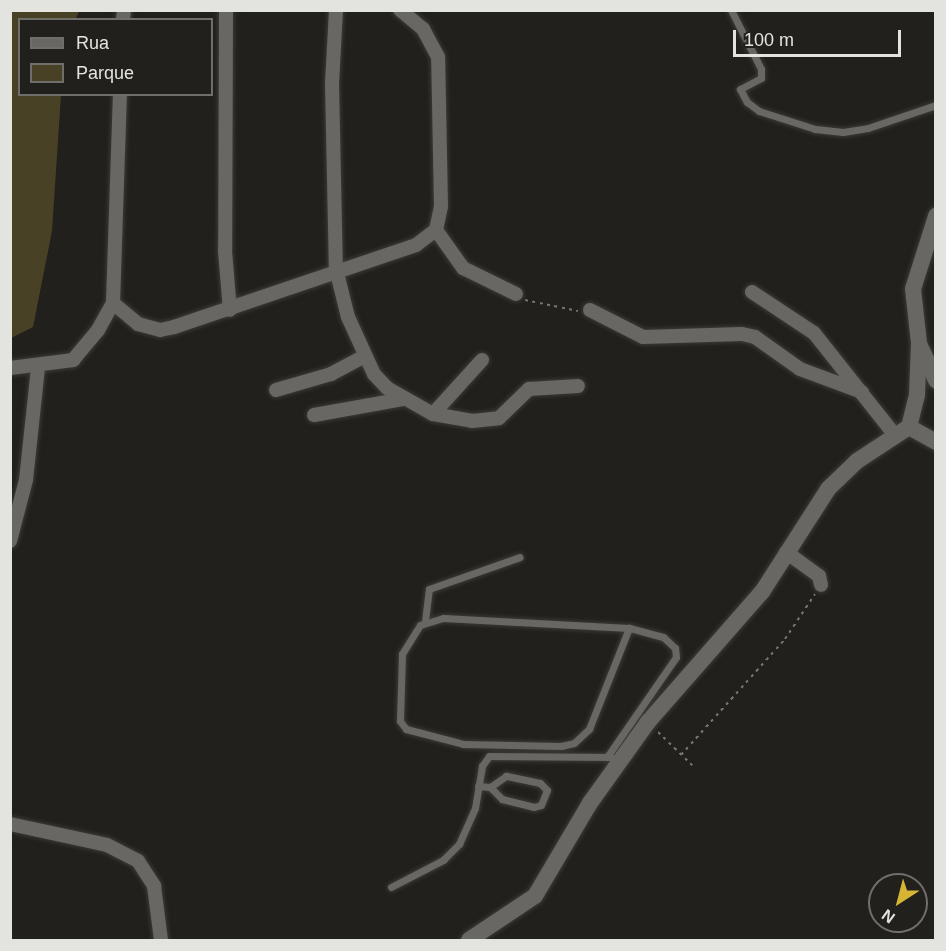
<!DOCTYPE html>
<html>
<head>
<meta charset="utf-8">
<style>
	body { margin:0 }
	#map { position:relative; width:946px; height:951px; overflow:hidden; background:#21201d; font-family:Arial,sans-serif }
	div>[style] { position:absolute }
	.green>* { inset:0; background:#494125 }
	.path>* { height:2px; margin-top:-1px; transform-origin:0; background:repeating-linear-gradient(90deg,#767572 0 3px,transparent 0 7.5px) }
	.roads { filter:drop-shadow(0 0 2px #3b3a37) drop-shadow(0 0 2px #3b3a37) }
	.service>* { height:7px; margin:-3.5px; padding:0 3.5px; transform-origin:3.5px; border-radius:3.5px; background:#686763 }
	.minor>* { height:14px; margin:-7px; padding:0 7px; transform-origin:7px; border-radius:7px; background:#686763 }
	.tertiary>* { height:16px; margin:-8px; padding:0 8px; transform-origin:8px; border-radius:8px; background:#686763 }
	span { translate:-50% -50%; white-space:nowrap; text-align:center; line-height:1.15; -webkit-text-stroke:6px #21201d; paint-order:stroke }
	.frame { position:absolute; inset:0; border:12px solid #e3e3e0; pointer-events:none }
	.legend { position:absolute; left:18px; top:18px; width:195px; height:78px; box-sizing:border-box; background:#21201d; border:2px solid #6f6e6b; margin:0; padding:8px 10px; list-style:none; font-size:18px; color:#e3e3e0 }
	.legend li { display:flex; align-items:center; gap:12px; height:30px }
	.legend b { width:30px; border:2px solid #6f6e6b }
	.north { position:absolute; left:868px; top:873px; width:60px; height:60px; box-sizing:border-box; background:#21201d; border:2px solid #6f6e6b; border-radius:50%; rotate:216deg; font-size:16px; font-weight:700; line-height:24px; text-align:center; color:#e3e3e0 }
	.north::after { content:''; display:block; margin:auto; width:21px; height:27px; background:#d6b534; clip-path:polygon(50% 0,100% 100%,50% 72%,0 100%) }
	.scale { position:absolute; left:733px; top:30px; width:168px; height:27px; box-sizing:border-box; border:3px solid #e3e3e0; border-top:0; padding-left:8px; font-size:18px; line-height:21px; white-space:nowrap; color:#e3e3e0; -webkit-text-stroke:4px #21201d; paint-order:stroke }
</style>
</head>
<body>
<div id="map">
	<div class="green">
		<div style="clip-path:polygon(11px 10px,79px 11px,76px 19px,20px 20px,20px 94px,61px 95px,52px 231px,33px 327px,11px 338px)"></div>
	</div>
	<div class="path">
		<div style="left:525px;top:300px;width:54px;rotate:11.7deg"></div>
		<div style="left:658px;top:732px;width:50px;rotate:44.2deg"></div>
		<div style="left:681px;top:755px;width:156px;rotate:-48.1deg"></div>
		<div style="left:785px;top:639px;width:54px;rotate:-56.3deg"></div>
	</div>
	<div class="roads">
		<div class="service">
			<div style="left:731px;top:10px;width:66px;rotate:63deg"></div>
			<div style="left:761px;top:69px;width:9px;rotate:90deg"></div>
			<div style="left:761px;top:78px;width:24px;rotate:152deg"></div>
			<div style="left:740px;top:89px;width:15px;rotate:62deg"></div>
			<div style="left:747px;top:102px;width:15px;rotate:37deg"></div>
			<div style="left:759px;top:111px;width:59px;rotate:17.8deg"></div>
			<div style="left:815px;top:129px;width:28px;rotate:6deg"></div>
			<div style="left:843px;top:132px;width:25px;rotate:-9deg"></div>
			<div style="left:868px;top:128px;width:72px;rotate:-18.7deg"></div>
			<div style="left:425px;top:621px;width:32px;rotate:-83deg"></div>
			<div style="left:429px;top:589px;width:96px;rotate:-19.4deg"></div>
			<div style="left:607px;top:757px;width:121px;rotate:-55.4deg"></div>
			<div style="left:676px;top:657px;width:9px;rotate:-96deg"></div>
			<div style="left:675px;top:648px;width:16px;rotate:-137deg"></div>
			<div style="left:663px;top:637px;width:35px;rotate:-165deg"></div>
			<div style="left:629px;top:628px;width:186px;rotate:-176.9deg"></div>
			<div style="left:443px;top:618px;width:24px;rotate:163deg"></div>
			<div style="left:420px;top:625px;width:34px;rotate:122deg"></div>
			<div style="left:402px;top:654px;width:67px;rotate:91.7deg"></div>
			<div style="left:400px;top:721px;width:10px;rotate:53deg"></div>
			<div style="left:406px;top:729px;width:59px;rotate:14.7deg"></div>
			<div style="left:463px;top:744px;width:98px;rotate:1.2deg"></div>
			<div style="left:561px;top:746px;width:13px;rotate:-13deg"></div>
			<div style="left:574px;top:743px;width:21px;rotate:-43deg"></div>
			<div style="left:589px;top:729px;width:109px;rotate:-68.4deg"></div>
			<div style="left:478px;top:786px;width:12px;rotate:5deg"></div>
			<div style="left:490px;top:787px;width:17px;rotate:45deg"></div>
			<div style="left:502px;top:799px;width:33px;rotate:14deg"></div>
			<div style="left:534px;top:807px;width:7px;rotate:-16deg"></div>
			<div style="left:541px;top:805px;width:16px;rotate:-68deg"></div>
			<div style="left:547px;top:790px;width:10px;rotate:-135deg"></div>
			<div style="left:540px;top:783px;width:35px;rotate:-168deg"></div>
			<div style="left:506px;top:776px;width:19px;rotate:145deg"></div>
			<div style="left:391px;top:887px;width:59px;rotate:-27.4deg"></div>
			<div style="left:443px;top:860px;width:23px;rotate:-45deg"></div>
			<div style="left:459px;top:844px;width:39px;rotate:-66deg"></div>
			<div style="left:475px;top:808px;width:43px;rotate:-80.5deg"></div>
			<div style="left:482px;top:766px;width:12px;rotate:-55deg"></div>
			<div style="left:489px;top:756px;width:122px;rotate:0.5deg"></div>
		</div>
		<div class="minor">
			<div style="left:226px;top:10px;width:241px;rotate:90.2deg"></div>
			<div style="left:225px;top:251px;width:59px;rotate:85.2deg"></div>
			<div style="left:336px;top:10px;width:73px;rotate:93.1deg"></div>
			<div style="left:332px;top:83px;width:186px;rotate:88.8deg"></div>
			<div style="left:336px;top:269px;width:49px;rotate:76deg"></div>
			<div style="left:348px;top:317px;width:63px;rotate:65.5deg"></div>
			<div style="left:374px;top:374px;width:19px;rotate:47deg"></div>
			<div style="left:387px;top:388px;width:53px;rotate:29.5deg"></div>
			<div style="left:433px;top:414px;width:40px;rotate:10deg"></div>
			<div style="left:472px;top:421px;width:27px;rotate:-6deg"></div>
			<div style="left:499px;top:418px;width:42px;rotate:-44deg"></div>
			<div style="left:529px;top:389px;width:49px;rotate:-3.5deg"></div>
			<div style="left:123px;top:20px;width:10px;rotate:-84deg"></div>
			<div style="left:436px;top:230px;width:47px;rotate:54.6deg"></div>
			<div style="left:463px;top:268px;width:59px;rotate:26.1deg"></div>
			<div style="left:752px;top:292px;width:74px;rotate:33.5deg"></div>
			<div style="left:814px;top:333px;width:129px;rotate:51.6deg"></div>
			<div style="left:113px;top:303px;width:33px;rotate:40deg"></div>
			<div style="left:138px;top:324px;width:23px;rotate:15deg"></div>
			<div style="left:160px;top:330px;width:14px;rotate:-12deg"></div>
			<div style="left:174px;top:327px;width:256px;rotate:-18.7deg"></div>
			<div style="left:416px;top:245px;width:25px;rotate:-37deg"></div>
			<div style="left:436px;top:230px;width:24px;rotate:-78deg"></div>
			<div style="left:441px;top:207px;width:150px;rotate:-91.1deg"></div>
			<div style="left:438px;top:57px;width:32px;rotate:-118deg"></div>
			<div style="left:423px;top:29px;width:30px;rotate:-140deg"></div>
			<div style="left:590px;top:310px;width:59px;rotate:27deg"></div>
			<div style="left:643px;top:337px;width:99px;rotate:-1.7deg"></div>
			<div style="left:742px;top:334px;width:13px;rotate:13deg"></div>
			<div style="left:755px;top:337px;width:55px;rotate:35.4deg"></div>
			<div style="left:800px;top:369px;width:66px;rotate:20.4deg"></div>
			<div style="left:10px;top:368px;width:64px;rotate:-7.2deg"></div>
			<div style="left:73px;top:360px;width:39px;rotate:-50deg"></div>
			<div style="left:98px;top:330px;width:31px;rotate:-61deg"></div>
			<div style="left:113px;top:303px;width:209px;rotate:-88.1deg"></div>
			<div style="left:276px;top:390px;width:57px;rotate:-16.2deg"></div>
			<div style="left:331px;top:374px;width:38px;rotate:-28deg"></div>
			<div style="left:433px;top:414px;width:73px;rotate:-47.8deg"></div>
			<div style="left:314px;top:415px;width:90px;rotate:-10.2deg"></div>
			<div style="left:10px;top:541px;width:63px;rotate:-75.3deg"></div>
			<div style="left:26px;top:480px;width:114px;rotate:-83.9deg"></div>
			<div style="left:786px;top:552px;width:41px;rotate:36deg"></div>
			<div style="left:819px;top:576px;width:9px;rotate:77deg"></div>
			<div style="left:10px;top:824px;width:99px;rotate:12.2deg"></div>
			<div style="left:107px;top:845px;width:35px;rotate:27deg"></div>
			<div style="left:138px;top:861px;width:30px;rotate:57deg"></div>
			<div style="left:154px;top:886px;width:54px;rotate:82.6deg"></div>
		</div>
		<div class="tertiary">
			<div style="left:920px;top:346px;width:38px;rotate:65deg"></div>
			<div style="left:909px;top:427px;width:33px;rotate:-76deg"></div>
			<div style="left:917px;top:395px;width:52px;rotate:-87.8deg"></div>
			<div style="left:919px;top:343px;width:54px;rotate:-96.3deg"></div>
			<div style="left:913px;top:289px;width:77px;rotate:-72.5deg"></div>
			<div style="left:909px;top:427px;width:31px;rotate:29deg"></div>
			<div style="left:469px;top:940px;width:79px;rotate:-33.7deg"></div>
			<div style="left:535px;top:896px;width:108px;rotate:-59.4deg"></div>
			<div style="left:590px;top:803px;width:100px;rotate:-54.4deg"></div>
			<div style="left:648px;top:722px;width:173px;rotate:-48.8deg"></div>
			<div style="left:762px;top:592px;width:122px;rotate:-57.3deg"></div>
			<div style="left:828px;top:489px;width:40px;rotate:-44deg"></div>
			<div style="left:857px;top:461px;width:62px;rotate:-33.2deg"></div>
		</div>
	</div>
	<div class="frame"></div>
	<ul class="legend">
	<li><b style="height:8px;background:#686763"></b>Rua</li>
	<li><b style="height:16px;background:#494125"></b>Parque</li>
	</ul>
	<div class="north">N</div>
	<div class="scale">100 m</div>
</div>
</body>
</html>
